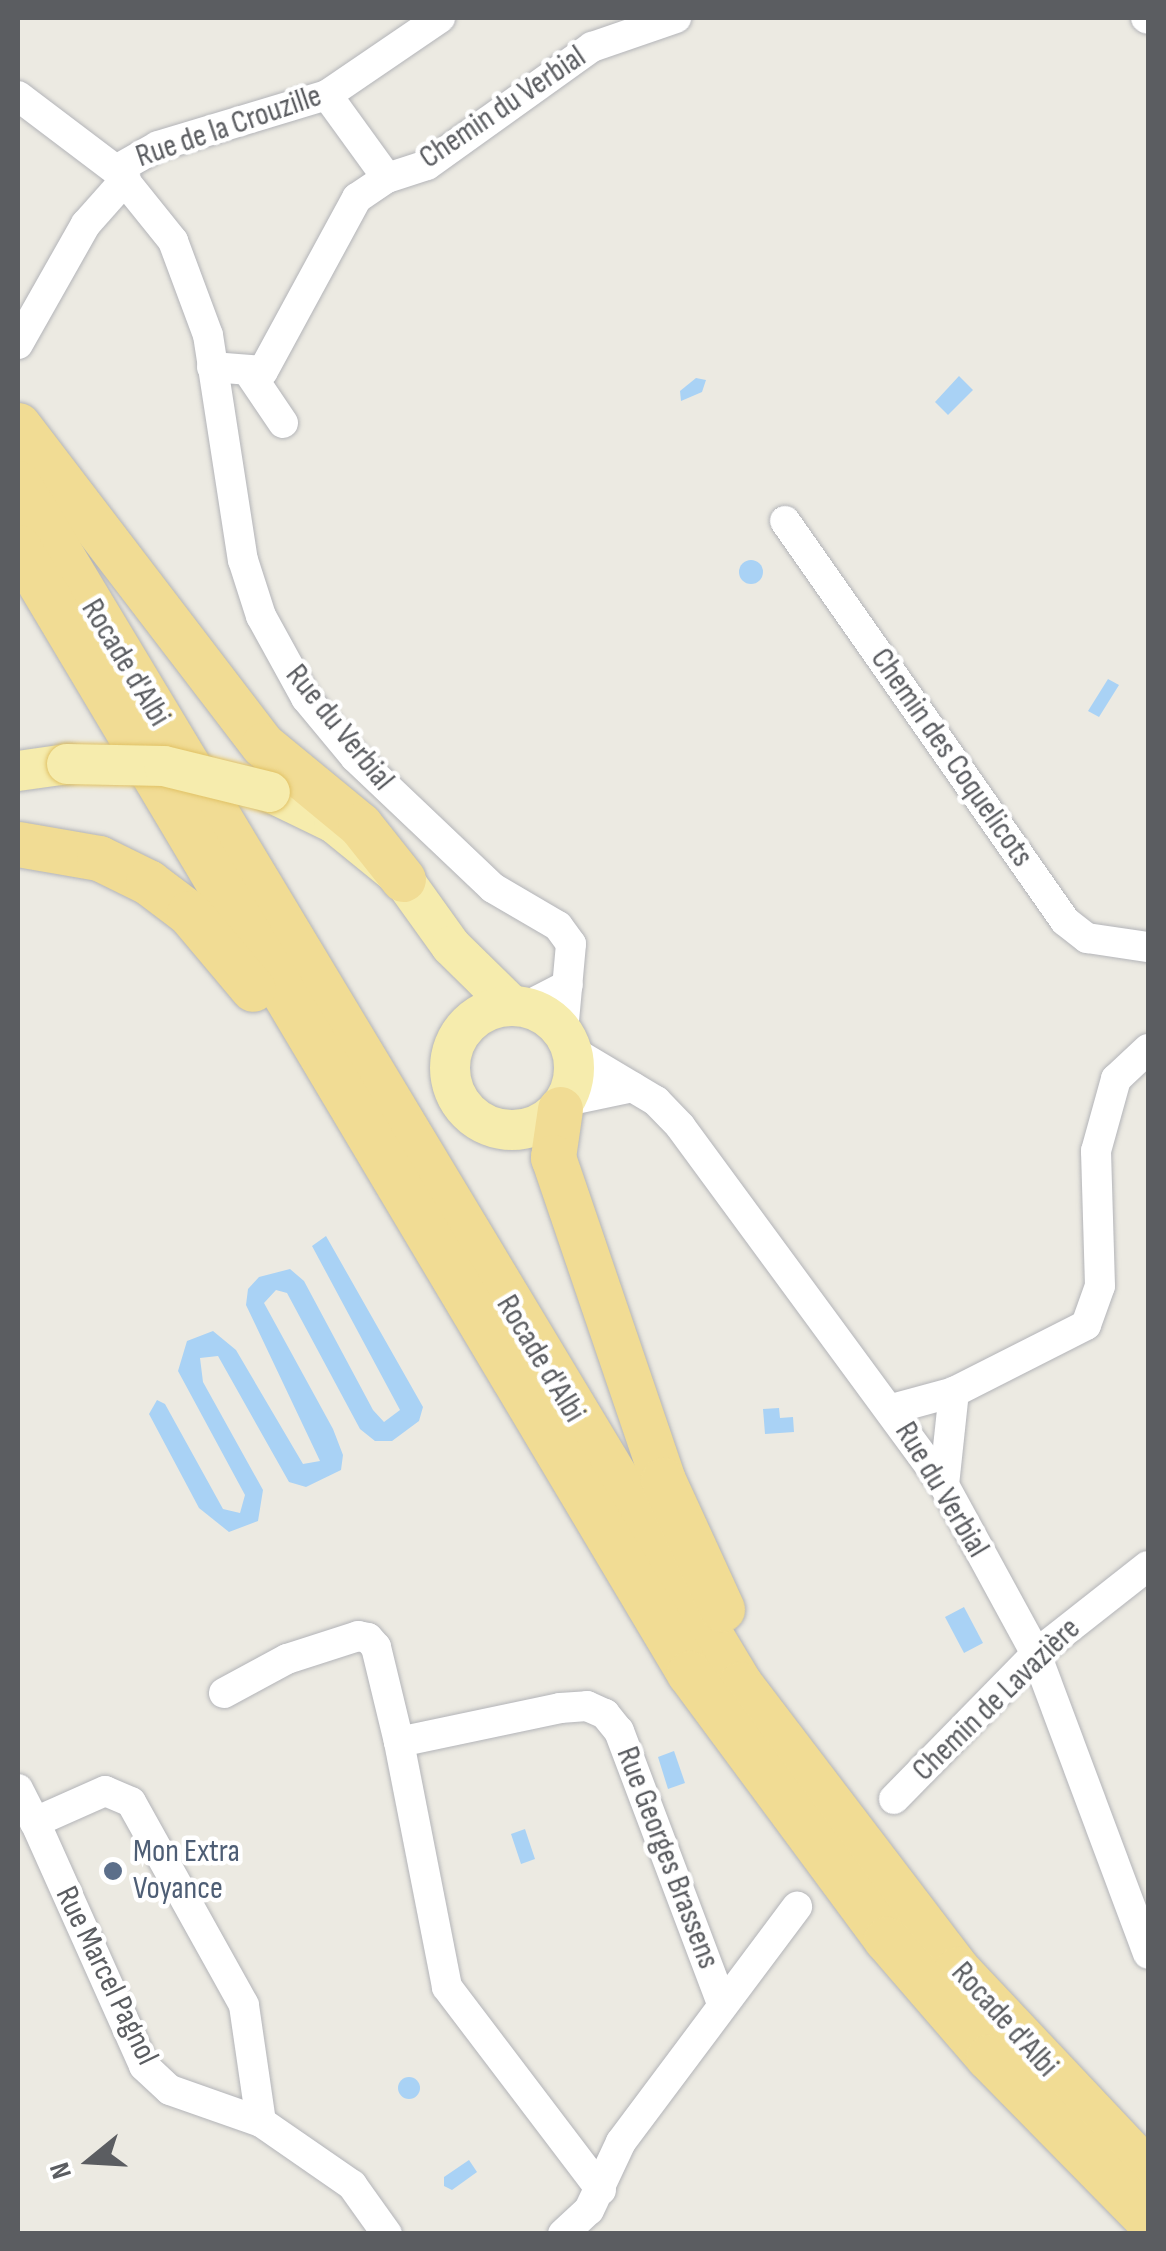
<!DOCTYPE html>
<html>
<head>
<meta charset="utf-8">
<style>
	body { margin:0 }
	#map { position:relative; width:1166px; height:2251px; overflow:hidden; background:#eceae2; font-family:"Sofia Sans Condensed",sans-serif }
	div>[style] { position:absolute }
	.water>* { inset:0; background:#a9d2f5 }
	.round { border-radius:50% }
	.roads { filter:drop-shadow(0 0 2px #b3b4b8) drop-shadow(0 0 2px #b3b4b8) }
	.minor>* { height:30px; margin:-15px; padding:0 15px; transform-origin:15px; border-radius:15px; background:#fff }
	.major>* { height:40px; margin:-20px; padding:0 20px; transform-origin:20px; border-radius:20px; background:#f6ecad }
	.major>.ring { margin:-20px; padding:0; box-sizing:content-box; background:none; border:40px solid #f6ecad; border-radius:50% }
	.highway>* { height:45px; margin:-22.5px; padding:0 22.5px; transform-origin:22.5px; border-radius:22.5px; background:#f1dc94 }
	.bridges { filter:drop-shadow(0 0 2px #e1c266) drop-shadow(0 0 2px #e1c266) }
	.major-bridge>* { height:40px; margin:-20px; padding:0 20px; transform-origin:20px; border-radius:20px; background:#f6ecad }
	.dots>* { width:28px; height:28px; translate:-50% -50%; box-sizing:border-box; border:5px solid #fff; border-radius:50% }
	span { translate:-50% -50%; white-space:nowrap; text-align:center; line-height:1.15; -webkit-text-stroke:9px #fff; paint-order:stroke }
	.street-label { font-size:32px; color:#5b5d61 }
	.service-label { font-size:32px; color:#4e5e75 }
	.left { translate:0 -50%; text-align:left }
	.frame { position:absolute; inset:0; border:20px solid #5b5d61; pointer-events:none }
	.north { position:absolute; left:40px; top:2111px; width:100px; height:100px; -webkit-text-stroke:8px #fff; paint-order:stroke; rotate:252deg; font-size:28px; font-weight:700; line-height:40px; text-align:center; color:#5b5d61 }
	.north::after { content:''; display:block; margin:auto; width:35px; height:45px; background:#5b5d61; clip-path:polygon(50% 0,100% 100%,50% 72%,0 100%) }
</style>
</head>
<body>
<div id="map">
	<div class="water">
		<div style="clip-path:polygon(959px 376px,973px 390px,948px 415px,935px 402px)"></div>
		<div style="clip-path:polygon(696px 378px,706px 380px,702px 392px,681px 401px,680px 391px)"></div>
		<div class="round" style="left:739px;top:560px;width:24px;height:24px"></div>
		<div style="clip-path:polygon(1108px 679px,1119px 685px,1099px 717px,1088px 711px)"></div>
		<div style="clip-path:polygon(326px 1236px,423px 1407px,419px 1421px,392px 1441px,375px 1441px,360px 1429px,287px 1293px,276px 1290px,264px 1303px,333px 1429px,343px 1455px,341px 1470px,306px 1487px,289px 1482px,218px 1356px,200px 1358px,203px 1382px,263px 1490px,258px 1521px,229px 1532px,199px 1508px,149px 1414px,157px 1400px,165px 1404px,223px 1509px,240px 1513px,245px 1495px,178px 1371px,187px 1341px,213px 1331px,236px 1350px,303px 1464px,320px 1461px,246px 1305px,248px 1289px,259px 1277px,290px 1269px,304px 1281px,373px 1410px,384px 1422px,400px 1410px,312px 1246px)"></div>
		<div style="clip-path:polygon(779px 1408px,780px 1418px,793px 1417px,794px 1432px,765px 1434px,763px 1409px)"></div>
		<div style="clip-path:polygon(964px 1607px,983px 1643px,964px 1653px,945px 1617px)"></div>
		<div style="clip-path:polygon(674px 1751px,685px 1783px,668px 1789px,658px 1757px)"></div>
		<div style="clip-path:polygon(525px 1829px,535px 1859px,521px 1864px,511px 1834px)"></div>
		<div class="round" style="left:398px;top:2077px;width:22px;height:22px"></div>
		<div style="clip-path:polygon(469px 2160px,477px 2172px,452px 2190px,444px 2186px,444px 2177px)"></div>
	</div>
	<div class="roads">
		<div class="minor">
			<div style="left:1146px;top:18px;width:2px;rotate:27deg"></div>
			<div style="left:327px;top:95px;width:102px;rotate:54.1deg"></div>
			<div style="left:18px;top:96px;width:123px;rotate:37.1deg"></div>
			<div style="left:116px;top:170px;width:91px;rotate:51.2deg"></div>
			<div style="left:173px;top:241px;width:100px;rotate:69.6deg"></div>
			<div style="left:208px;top:335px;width:228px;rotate:81.2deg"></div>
			<div style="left:243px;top:560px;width:59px;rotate:72.2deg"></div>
			<div style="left:261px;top:616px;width:94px;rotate:61.2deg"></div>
			<div style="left:306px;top:698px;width:77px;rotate:50.3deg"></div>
			<div style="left:355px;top:757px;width:190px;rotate:43.5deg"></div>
			<div style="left:493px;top:888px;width:75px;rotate:30.3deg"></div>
			<div style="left:558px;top:926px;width:22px;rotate:54deg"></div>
			<div style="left:571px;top:944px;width:88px;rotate:95.2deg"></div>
			<div style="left:116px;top:170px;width:48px;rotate:-29.7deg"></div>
			<div style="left:158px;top:146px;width:177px;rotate:-16.8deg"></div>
			<div style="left:327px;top:95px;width:137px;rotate:-34.3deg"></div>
			<div style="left:18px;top:344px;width:138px;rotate:-60.5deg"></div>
			<div style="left:86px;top:224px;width:60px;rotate:-48.4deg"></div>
			<div style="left:212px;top:367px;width:51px;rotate:4.5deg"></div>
			<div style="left:263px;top:371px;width:197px;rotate:-61.5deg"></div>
			<div style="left:357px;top:198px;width:36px;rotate:-34deg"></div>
			<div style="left:387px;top:178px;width:42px;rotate:-18deg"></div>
			<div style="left:427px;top:165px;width:203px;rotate:-35.6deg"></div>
			<div style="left:592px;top:47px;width:89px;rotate:-19deg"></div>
			<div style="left:250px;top:374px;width:59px;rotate:56deg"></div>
			<div style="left:785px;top:521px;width:488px;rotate:55deg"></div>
			<div style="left:1065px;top:921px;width:28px;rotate:38deg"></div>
			<div style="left:1087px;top:938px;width:62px;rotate:8.4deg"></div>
			<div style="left:525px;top:1007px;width:48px;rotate:-27.1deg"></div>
			<div style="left:572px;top:1051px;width:98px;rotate:30.8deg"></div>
			<div style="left:656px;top:1101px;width:35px;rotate:46deg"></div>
			<div style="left:680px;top:1126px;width:446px;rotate:53.7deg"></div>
			<div style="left:944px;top:1485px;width:192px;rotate:61.4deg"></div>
			<div style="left:1036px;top:1654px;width:320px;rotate:69.5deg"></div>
			<div style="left:566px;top:1101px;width:68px;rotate:-11.8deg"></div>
			<div style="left:892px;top:1409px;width:64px;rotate:-15.3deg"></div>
			<div style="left:954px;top:1392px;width:148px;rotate:-26.9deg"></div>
			<div style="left:1086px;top:1325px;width:41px;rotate:-70.3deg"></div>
			<div style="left:1100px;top:1286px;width:135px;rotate:-91.7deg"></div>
			<div style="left:1096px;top:1151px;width:75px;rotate:-74.5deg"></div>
			<div style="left:1116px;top:1079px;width:44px;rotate:-43.2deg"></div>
			<div style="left:944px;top:1485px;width:94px;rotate:-83.9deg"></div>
			<div style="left:224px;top:1693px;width:72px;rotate:-28.4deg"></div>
			<div style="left:287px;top:1659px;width:75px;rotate:-17.9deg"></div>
			<div style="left:358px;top:1636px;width:10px;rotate:11deg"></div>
			<div style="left:368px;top:1638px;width:12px;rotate:48deg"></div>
			<div style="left:376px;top:1647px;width:98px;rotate:76.4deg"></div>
			<div style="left:18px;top:1789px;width:37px;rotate:63deg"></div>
			<div style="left:894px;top:1799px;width:203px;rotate:-45.6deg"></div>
			<div style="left:1036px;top:1654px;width:142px;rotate:-38.2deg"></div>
			<div style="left:261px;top:2122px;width:118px;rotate:-98.3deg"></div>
			<div style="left:244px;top:2005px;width:232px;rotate:-119.1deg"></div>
			<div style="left:131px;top:1802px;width:28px;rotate:-157deg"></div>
			<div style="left:105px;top:1791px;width:77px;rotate:156.1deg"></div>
			<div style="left:35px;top:1822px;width:267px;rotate:65.9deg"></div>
			<div style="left:144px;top:2066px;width:35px;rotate:43deg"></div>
			<div style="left:170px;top:2090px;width:96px;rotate:19.4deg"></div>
			<div style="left:261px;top:2122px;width:111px;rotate:34.7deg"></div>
			<div style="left:352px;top:2185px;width:60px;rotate:54.5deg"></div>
			<div style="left:601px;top:2190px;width:255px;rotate:-127.2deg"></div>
			<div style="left:447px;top:1987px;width:250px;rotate:-101.1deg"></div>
			<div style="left:399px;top:1742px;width:165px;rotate:-11.9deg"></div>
			<div style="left:560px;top:1708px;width:27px;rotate:-4deg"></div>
			<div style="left:587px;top:1706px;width:20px;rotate:24deg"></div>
			<div style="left:605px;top:1714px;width:22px;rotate:51deg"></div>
			<div style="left:619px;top:1731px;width:291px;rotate:69.3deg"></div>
			<div style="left:563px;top:2234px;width:35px;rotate:-43deg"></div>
			<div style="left:589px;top:2210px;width:75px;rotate:-64.8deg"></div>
			<div style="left:621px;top:2142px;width:294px;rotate:-53.2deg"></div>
		</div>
		<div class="major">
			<div style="left:18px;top:771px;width:49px;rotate:-8.1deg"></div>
			<div style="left:270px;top:792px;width:71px;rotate:25.8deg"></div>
			<div style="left:334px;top:823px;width:89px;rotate:39.1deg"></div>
			<div style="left:403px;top:879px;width:82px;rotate:54.4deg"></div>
			<div style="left:451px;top:946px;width:84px;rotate:44.5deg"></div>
			<div class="ring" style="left:450px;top:1006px;width:84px;height:84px"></div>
		</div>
		<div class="highway">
			<div style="left:18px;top:425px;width:403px;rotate:52.6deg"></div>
			<div style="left:263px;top:745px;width:126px;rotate:39.5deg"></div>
			<div style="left:360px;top:825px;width:69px;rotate:51.5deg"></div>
			<div style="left:18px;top:483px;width:1401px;rotate:58.99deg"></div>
			<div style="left:740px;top:1684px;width:358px;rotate:52.7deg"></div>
			<div style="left:957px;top:1969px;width:279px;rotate:46.7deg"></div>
			<div style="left:18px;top:547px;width:1311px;rotate:59.21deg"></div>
			<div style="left:689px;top:1673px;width:331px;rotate:53.5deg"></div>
			<div style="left:886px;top:1939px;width:156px;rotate:49.2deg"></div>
			<div style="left:988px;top:2057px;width:228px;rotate:45.5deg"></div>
			<div style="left:18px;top:844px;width:82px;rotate:9.8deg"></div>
			<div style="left:99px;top:858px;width:55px;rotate:26.1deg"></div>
			<div style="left:148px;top:882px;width:51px;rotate:37.1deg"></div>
			<div style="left:189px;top:913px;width:99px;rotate:49.9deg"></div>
			<div style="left:560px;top:1109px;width:49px;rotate:98.3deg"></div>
			<div style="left:553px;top:1157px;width:341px;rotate:71.2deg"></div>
			<div style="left:663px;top:1480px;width:142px;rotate:65.4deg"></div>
		</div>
	</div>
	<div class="bridges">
		<div class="major-bridge">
			<div style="left:67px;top:764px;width:97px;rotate:1.2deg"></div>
			<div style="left:164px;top:766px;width:109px;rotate:13.8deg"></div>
		</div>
	</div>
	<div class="dots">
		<div style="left:113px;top:1871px;background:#5c6f8a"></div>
	</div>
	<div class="street-label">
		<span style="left:503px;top:108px;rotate:-34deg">Chemin du Verbial</span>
		<span style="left:229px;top:127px;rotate:-19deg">Rue de la Crouzille</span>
		<span style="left:125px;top:663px;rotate:59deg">Rocade d'Albi</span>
		<span style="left:339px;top:728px;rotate:51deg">Rue du Verbial</span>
		<span style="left:951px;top:758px;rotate:55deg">Chemin des Coquelicots</span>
		<span style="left:540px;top:1359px;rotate:59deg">Rocade d'Albi</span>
		<span style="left:941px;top:1490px;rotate:59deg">Rue du Verbial</span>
		<span style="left:997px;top:1700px;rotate:-44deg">Chemin de Lavazière</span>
		<span style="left:667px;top:1858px;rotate:69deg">Rue Georges Brassens</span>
		<span style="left:106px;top:1976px;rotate:64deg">Rue Marcel Pagnol</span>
		<span style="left:1004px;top:2020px;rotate:48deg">Rocade d'Albi</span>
	</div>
	<div class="service-label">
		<span class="left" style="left:133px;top:1871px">Mon Extra<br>Voyance</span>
	</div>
	<div class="frame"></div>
	<div class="north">N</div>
</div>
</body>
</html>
